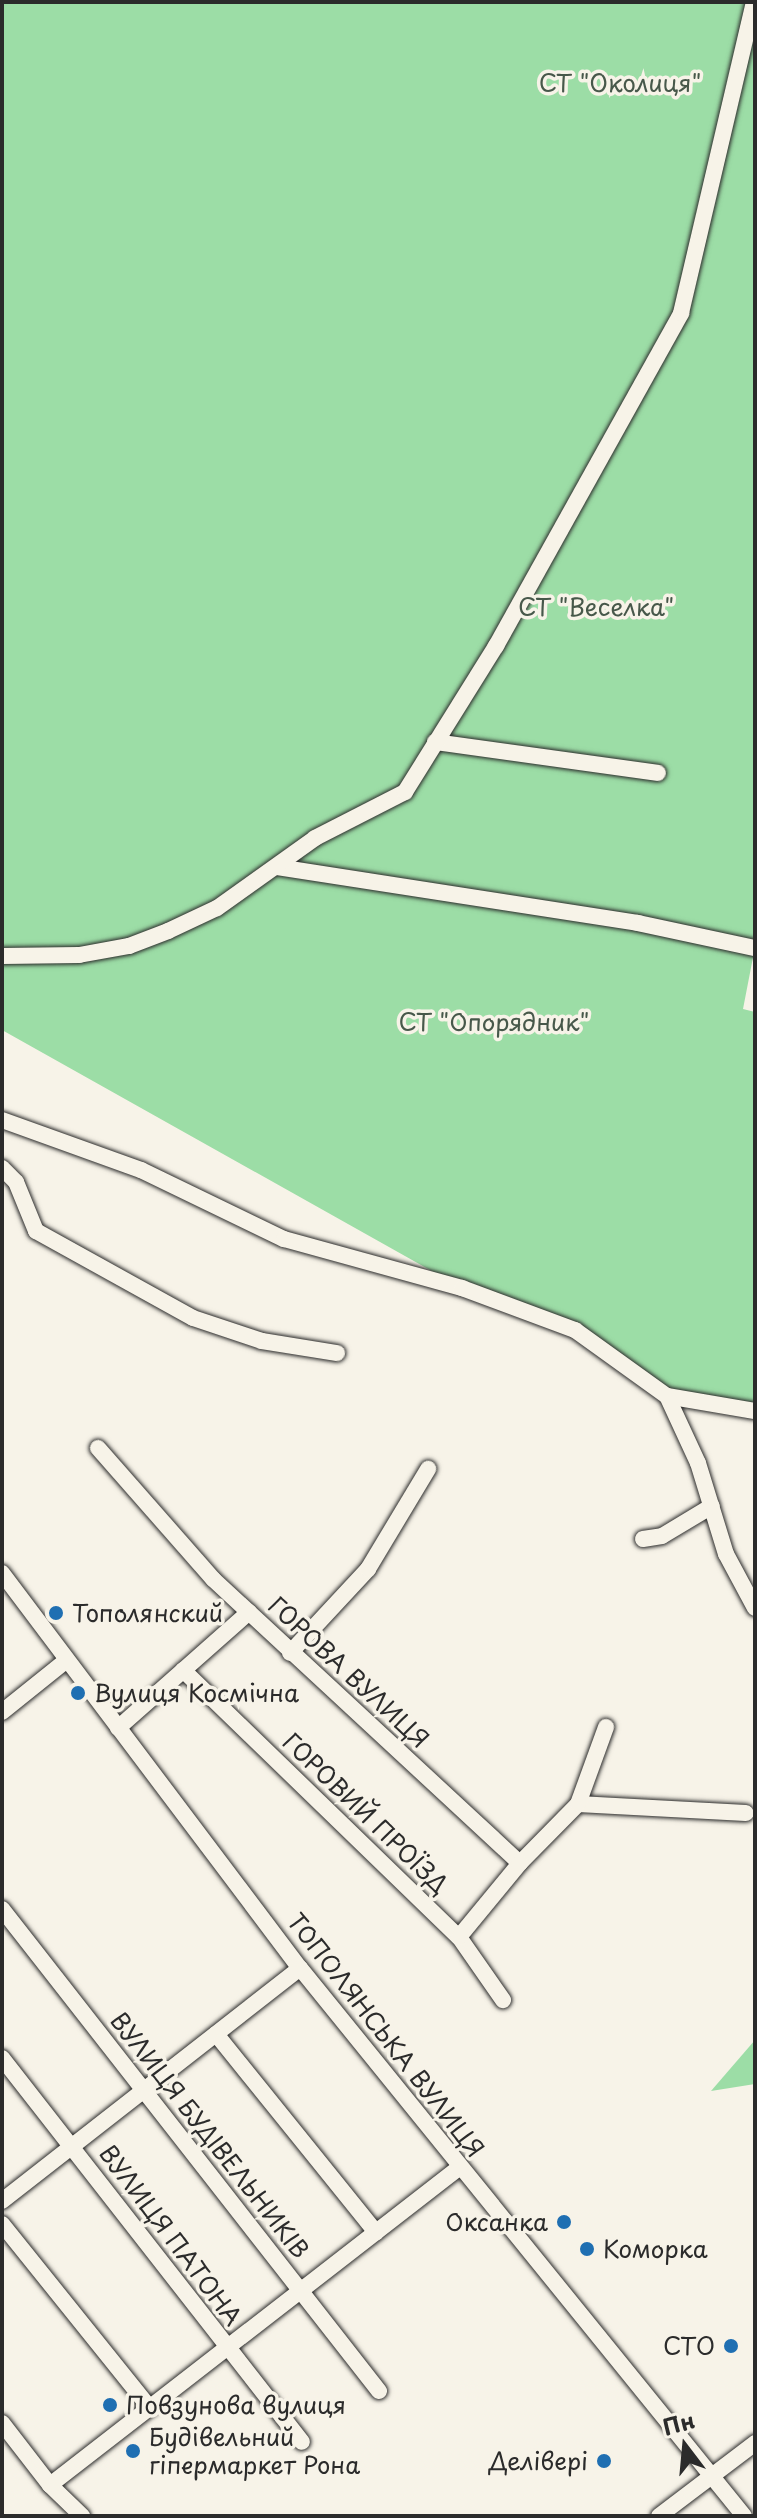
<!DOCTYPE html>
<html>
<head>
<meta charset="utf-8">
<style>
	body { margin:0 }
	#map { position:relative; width:757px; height:2518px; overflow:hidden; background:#f7f3e8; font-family:"Playpen Sans",sans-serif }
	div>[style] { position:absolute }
	.green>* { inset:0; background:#9cdda6 }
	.roads { filter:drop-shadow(0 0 2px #2b2b2b) drop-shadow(0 0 2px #2b2b2b) }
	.minor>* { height:16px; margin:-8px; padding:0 8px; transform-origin:8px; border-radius:8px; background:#f7f3e8 }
	.dots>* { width:22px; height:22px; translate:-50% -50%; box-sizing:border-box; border:4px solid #f7f3e8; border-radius:50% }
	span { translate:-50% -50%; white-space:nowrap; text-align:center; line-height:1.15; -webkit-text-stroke:7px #f7f3e8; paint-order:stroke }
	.park-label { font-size:24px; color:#47584a }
	.poi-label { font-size:24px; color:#2b2b2b }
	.left { translate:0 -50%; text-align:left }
	.right { translate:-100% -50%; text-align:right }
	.street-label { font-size:24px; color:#2b2b2b }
	.frame { position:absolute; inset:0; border:4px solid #2b2b2b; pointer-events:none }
	.north { position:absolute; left:645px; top:2406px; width:80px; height:80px; -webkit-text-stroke:6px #f7f3e8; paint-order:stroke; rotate:344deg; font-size:22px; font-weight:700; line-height:32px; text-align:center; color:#2b2b2b }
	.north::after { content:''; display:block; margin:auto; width:28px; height:36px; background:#2b2b2b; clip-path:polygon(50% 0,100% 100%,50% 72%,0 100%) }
</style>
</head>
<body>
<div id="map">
	<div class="green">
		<div style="clip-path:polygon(2px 2px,755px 2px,755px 947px,743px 1009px,755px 1012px,755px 1411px,684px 1401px,612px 1355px,462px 1288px,2px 1030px)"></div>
		<div style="clip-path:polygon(755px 2040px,755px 2084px,711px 2091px)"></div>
	</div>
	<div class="roads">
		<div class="minor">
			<div style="left:435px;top:742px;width:225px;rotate:7.9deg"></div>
			<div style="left:277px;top:867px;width:365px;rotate:8.8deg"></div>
			<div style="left:638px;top:923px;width:120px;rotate:12.1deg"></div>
			<div style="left:2px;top:956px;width:77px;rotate:-0.7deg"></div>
			<div style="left:79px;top:955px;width:51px;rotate:-10.2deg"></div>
			<div style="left:129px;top:946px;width:42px;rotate:-21deg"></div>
			<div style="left:168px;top:931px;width:54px;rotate:-25.1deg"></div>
			<div style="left:217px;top:908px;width:120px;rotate:-35.5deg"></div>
			<div style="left:315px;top:838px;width:101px;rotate:-27.1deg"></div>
			<div style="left:405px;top:792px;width:172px;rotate:-58.1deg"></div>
			<div style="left:496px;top:646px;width:381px;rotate:-60.9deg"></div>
			<div style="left:681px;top:313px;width:319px;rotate:-76.8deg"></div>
			<div style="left:2px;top:1120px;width:148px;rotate:19.8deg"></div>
			<div style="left:141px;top:1170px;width:159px;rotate:25.8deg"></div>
			<div style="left:284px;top:1239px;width:185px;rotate:15.4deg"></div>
			<div style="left:462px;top:1288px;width:121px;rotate:20.4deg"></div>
			<div style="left:575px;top:1330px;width:113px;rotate:35.7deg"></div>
			<div style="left:667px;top:1396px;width:89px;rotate:9.7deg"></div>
			<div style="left:2px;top:1168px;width:20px;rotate:45deg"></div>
			<div style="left:16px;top:1182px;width:53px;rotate:67.8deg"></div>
			<div style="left:36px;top:1231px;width:179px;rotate:29deg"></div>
			<div style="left:193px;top:1318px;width:73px;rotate:18.4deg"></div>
			<div style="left:262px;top:1341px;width:76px;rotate:9.1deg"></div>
			<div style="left:667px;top:1396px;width:74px;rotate:65.2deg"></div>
			<div style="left:698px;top:1463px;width:95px;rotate:72.9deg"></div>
			<div style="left:726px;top:1554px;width:61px;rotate:61.8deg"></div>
			<div style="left:98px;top:1448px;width:174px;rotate:48.7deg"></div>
			<div style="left:213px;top:1579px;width:418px;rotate:42.8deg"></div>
			<div style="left:520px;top:1863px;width:83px;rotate:-45.5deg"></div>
			<div style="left:578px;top:1804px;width:168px;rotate:3.1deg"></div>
			<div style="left:643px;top:1539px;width:19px;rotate:-9deg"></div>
			<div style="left:662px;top:1536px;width:58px;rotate:-31deg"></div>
			<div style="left:2px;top:1573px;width:495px;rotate:53deg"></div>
			<div style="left:300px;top:1968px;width:705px;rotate:50.98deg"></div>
			<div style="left:290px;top:1653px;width:115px;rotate:-47.1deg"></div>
			<div style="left:368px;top:1569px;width:117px;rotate:-59deg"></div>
			<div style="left:183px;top:1670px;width:384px;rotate:44.1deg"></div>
			<div style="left:459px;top:1937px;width:77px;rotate:55.1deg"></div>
			<div style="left:2px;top:1712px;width:83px;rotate:-38.7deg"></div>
			<div style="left:118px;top:1728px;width:175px;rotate:-41.5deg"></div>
			<div style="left:578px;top:1804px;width:82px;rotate:-70deg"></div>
			<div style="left:2px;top:1909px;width:612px;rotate:51.97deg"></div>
			<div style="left:459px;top:1937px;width:96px;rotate:-50.5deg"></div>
			<div style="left:216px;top:2034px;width:255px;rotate:51.1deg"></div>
			<div style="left:2px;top:2058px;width:487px;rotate:52deg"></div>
			<div style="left:2px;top:2201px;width:378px;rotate:-38deg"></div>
			<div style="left:2px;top:2224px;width:236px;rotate:51.2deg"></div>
			<div style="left:2px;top:2423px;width:78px;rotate:52.3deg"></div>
			<div style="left:50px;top:2485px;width:45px;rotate:44.1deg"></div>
			<div style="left:50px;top:2485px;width:519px;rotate:-37.8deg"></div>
			<div style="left:659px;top:2516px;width:121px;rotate:-37.2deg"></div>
		</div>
	</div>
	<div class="dots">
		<div style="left:56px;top:1613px;background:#1f6fb2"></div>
		<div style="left:78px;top:1693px;background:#1f6fb2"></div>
		<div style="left:564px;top:2222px;background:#1f6fb2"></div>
		<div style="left:587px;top:2249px;background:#1f6fb2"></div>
		<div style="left:731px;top:2346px;background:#1f6fb2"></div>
		<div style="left:110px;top:2405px;background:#1f6fb2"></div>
		<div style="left:133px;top:2451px;background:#1f6fb2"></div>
		<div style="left:604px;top:2461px;background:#1f6fb2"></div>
	</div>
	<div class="park-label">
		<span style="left:620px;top:83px">СТ "Околиця"</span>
		<span style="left:596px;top:607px">СТ "Веселка"</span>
		<span style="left:494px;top:1022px">СТ "Опорядник"</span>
	</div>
	<div class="poi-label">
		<span class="left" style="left:72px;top:1613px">Тополянский</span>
		<span class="left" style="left:94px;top:1693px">Вулиця Космічна</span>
		<span class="right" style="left:548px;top:2222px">Оксанка</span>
		<span class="left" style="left:603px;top:2249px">Коморка</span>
		<span class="right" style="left:715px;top:2346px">СТО</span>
		<span class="left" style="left:126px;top:2405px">Повзунова вулиця</span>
		<span class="left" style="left:149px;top:2451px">Будівельний<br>гіпермаркет Рона</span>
		<span class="right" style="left:588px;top:2461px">Делівері</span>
	</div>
	<div class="street-label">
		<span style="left:349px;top:1672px;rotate:43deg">ГОРОВА ВУЛИЦЯ</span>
		<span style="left:366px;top:1813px;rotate:44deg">ГОРОВИЙ ПРОЇЗД</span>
		<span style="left:386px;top:2035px;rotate:52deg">ТОПОЛЯНСЬКА ВУЛИЦЯ</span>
		<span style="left:210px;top:2135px;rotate:52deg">ВУЛИЦЯ БУДІВЕЛЬНИКІВ</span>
		<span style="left:171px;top:2235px;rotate:53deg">ВУЛИЦЯ ПАТОНА</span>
	</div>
	<div class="frame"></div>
	<div class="north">Пн</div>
</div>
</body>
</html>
